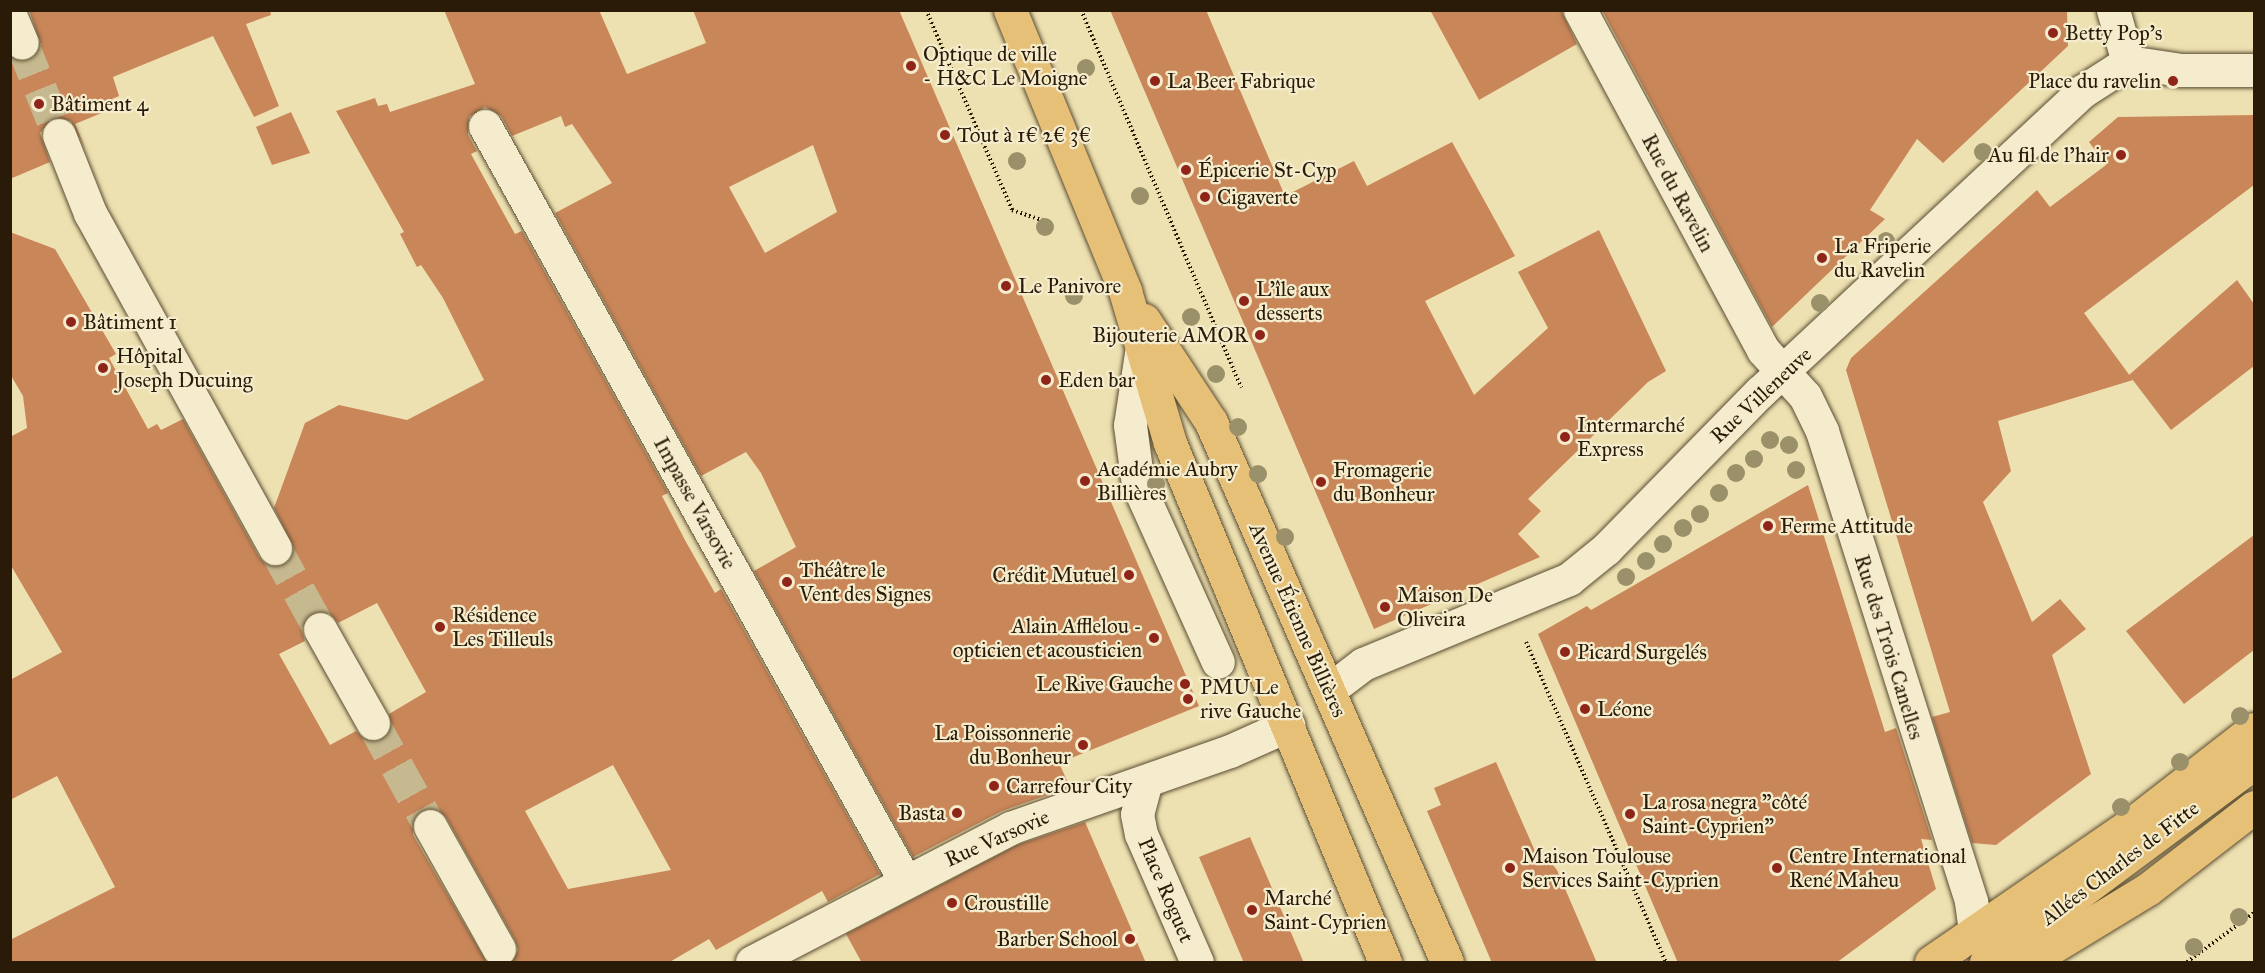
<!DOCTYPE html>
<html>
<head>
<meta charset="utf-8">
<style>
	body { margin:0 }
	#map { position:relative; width:2265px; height:973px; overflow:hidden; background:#eee1b1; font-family:"IM FELL Great Primer",serif }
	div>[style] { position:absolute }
	.building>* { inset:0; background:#c98659 }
	.minor-tunnel>* { height:33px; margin-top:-16.5px; transform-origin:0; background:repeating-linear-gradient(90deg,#c7b98f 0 33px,transparent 0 49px) }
	.path>* { height:4px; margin-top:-2px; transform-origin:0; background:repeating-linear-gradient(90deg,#291b08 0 1.5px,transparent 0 4.5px) }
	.roads { filter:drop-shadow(0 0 2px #5a4c32) drop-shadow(0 0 2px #5a4c32) }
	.minor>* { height:33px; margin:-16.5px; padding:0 16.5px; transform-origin:16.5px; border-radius:16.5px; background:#f4eccc }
	.major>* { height:33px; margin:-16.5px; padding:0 16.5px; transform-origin:16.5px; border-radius:16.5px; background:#e7c078 }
	.trees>* { width:18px; height:18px; margin:-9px; border-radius:50%; background:#9a906a }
	.dots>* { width:16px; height:16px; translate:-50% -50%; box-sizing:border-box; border:3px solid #f4eccc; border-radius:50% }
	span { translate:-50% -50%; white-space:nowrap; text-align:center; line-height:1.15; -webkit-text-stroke:4.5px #f4eccc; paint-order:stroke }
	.poi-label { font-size:21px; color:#291b08 }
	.left { translate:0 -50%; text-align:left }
	.right { translate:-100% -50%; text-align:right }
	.street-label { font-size:21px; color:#291b08 }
	.frame { position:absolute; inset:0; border:12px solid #291b08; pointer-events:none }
</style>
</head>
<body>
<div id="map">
	<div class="building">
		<div style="clip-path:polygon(29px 10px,270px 10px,271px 15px,246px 24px,279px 106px,254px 117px,213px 36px,113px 77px,119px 96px,112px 99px,116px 107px,75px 124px,85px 148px,71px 121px,52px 118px,40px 133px,50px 162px,10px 179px,10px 58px,30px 60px,41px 45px)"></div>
		<div style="clip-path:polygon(evenodd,444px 10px,599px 10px,627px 74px,706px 43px,693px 10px,899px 10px,1199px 706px,1059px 763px,1070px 787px,1002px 811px,913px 857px,754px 571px,796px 547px,761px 473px,746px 452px,701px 476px,555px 213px,612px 183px,572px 124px,565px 127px,561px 116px,512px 136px,501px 116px,485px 107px,469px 117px,468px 135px,477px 151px,471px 154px,515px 234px,522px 231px,668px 493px,662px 496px,686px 542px,715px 593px,721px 589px,880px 874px,828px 902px,822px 891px,716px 950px,709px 939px,668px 963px,511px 963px,518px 950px,515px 940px,446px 817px,430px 807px,414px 816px,413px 835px,487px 963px,10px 963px,10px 940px,115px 887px,57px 776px,10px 800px,10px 680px,62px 652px,10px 564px,10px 437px,27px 428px,23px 396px,10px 374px,10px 232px,55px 249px,116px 354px,109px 358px,148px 429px,157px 424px,161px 430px,183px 419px,259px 557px,266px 564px,284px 565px,294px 548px,274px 508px,305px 423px,339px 405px,407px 420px,484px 380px,443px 298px,421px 265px,417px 267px,400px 234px,404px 232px,336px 111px,375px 98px,378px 106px,387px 104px,390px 112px,475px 84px,444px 10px,813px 145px,837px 212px,765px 253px,729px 187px,813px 145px,444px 10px,377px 603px,426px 692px,389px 714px,389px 732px,382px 740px,364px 739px,356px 731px,330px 745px,279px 654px,305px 641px,301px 628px,311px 612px,329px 613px,338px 623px,377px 603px,444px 10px,613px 765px,671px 870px,568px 889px,525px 811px,613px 765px)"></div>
		<div style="clip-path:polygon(1110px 10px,1206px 10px,1285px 196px,1354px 161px,1367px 186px,1452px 142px,1515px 256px,1425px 301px,1474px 395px,1548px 328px,1518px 272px,1599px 230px,1666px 371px,1648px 382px,1528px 499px,1541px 511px,1518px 534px,1540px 557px,1374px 629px)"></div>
		<div style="clip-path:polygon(1430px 10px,1561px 10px,1577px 44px,1479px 100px)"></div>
		<div style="clip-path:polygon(1602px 10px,2067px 10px,2068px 46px,1943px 163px,1917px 139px,1870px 210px,1885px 219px,1772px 327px)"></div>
		<div style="clip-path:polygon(291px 112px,310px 153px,272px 165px,256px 127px)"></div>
		<div style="clip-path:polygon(2254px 115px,2254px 185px,2084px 313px,2133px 380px,1998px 421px,2011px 471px,1983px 502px,2032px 622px,2060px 599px,2086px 629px,2052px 655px,2091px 774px,1996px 845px,1972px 843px,1932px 717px,1950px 712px,1846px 370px,1851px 358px,2037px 190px,2050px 207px,2106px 165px,2089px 142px,2118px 117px)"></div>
		<div style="clip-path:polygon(2237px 280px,2254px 304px,2254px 366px,2171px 430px,2129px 375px)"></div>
		<div style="clip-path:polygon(1808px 485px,1885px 732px,1896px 728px,1932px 840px,1921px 839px,1936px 889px,1836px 963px,1678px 963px,1538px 634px,1587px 606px,1591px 610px)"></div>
		<div style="clip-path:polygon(2254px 535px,2254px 650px,2184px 704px,2126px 631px)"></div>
		<div style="clip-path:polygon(1496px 762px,1541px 865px,1549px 860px,1557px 870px,1597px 963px,1492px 963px,1427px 811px,1441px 805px,1434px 788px)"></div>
		<div style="clip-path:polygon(1085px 822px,1146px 963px,862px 963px,846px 934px,1017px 845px)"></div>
		<div style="clip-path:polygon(1250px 837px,1304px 963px,1244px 963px,1199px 857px)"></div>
	</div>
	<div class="minor-tunnel">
		<div style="left:22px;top:43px;width:99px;rotate:68.1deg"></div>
		<div style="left:275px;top:548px;width:93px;rotate:60.9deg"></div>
		<div style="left:373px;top:723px;width:118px;rotate:61deg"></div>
	</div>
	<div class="path">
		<div style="left:926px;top:10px;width:218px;rotate:66.7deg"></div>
		<div style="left:1012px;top:210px;width:43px;rotate:18.9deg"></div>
		<div style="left:1081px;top:10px;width:410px;rotate:67deg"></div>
		<div style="left:1526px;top:642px;width:349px;rotate:66.4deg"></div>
		<div style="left:2187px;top:962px;width:83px;rotate:-36.2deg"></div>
	</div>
	<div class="roads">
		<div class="minor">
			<div style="left:1580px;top:10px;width:386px;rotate:61.7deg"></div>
			<div style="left:1763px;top:350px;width:62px;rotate:47.6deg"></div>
			<div style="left:1805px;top:396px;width:39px;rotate:64deg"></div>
			<div style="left:1822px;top:431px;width:494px;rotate:72.4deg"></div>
			<div style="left:1971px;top:902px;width:28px;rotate:82deg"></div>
			<div style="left:2113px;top:10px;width:54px;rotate:73.9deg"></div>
			<div style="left:2128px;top:62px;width:54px;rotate:8.6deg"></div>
			<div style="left:2181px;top:70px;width:73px"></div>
			<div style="left:10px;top:15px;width:30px;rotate:67deg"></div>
			<div style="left:485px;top:126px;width:864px;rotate:60.91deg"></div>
			<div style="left:59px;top:135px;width:84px;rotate:68.3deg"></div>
			<div style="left:90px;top:213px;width:383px;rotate:61.1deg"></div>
			<div style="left:1142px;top:347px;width:79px;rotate:98.7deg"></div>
			<div style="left:1130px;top:425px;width:61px;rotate:82.4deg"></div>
			<div style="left:1138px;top:485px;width:194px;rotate:65.7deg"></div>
			<div style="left:320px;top:629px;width:108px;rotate:60.6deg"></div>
			<div style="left:1329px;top:690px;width:43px;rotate:-37.4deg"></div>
			<div style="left:1363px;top:664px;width:223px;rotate:-22.4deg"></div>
			<div style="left:1569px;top:579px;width:48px;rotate:-39deg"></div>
			<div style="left:1606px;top:549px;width:220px;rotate:-45.6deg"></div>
			<div style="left:1760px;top:392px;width:442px;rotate:-43deg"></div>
			<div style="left:2083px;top:91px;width:54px;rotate:-32.8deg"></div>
			<div style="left:1146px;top:781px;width:34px;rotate:105deg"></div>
			<div style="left:1137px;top:814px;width:20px;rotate:79deg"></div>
			<div style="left:1141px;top:834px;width:140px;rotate:66.4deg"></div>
			<div style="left:430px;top:826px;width:141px;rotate:60.7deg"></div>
			<div style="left:752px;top:962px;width:291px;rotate:-27.4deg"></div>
			<div style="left:1010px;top:828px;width:233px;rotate:-19.3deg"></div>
			<div style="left:1230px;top:751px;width:64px;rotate:-24.1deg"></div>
		</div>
		<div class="major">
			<div style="left:1010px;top:10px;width:304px;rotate:67.7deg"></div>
			<div style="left:1125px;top:291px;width:159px;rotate:73.5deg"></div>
			<div style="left:1170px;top:443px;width:562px;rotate:67.5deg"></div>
			<div style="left:1144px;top:320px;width:122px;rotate:56.7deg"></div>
			<div style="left:1211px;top:422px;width:589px;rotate:66.39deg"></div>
			<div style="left:1931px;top:962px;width:252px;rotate:-34.6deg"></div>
			<div style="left:2138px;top:819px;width:147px;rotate:-37.8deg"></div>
			<div style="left:1986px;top:962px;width:334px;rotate:-36.6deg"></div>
			<div style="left:2028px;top:962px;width:140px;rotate:-31.3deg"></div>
			<div style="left:2148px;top:889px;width:134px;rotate:-37.7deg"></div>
		</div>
	</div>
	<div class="trees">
		<div style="left:1086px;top:68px"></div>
		<div style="left:1983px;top:152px"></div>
		<div style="left:1017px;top:161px"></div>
		<div style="left:1140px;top:196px"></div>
		<div style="left:1045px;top:227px"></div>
		<div style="left:1886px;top:241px"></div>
		<div style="left:1074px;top:296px"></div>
		<div style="left:1820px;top:303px"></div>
		<div style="left:1191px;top:317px"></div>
		<div style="left:1216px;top:374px"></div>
		<div style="left:1238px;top:427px"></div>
		<div style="left:1770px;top:440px"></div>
		<div style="left:1789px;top:445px"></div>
		<div style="left:1754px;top:459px"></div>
		<div style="left:1796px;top:470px"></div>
		<div style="left:1736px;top:473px"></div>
		<div style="left:1258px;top:474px"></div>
		<div style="left:1156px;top:484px"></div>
		<div style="left:1719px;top:493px"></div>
		<div style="left:1700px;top:514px"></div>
		<div style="left:1683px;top:528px"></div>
		<div style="left:1285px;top:537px"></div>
		<div style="left:1663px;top:544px"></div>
		<div style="left:1646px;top:561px"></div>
		<div style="left:1626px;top:577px"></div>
		<div style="left:2240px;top:716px"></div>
		<div style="left:2180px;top:762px"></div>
		<div style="left:2121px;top:807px"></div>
		<div style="left:2239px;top:917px"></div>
		<div style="left:2194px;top:947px"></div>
	</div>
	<div class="dots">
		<div style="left:2053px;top:33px;background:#8f2418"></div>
		<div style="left:911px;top:66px;background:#8f2418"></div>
		<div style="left:1155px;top:81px;background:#8f2418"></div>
		<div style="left:2173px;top:81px;background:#8f2418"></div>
		<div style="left:39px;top:104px;background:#8f2418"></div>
		<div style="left:945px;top:135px;background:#8f2418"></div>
		<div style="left:2121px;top:155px;background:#8f2418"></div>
		<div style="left:1186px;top:170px;background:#8f2418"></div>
		<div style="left:1205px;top:197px;background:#8f2418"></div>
		<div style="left:1822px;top:258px;background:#8f2418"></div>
		<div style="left:1006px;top:286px;background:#8f2418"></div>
		<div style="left:1244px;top:301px;background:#8f2418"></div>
		<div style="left:71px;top:322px;background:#8f2418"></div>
		<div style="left:1260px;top:335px;background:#8f2418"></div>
		<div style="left:103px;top:368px;background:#8f2418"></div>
		<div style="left:1046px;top:380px;background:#8f2418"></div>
		<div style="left:1565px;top:437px;background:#8f2418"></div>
		<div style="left:1085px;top:481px;background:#8f2418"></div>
		<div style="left:1321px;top:482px;background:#8f2418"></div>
		<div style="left:1768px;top:526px;background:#8f2418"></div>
		<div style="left:1129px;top:575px;background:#8f2418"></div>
		<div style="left:787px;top:582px;background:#8f2418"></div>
		<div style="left:1385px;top:607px;background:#8f2418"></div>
		<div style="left:440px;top:627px;background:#8f2418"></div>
		<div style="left:1154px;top:638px;background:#8f2418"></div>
		<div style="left:1565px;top:652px;background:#8f2418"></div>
		<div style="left:1185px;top:684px;background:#8f2418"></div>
		<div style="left:1188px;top:699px;background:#8f2418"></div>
		<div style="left:1585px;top:709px;background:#8f2418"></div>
		<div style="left:1083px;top:745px;background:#8f2418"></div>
		<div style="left:994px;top:786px;background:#8f2418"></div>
		<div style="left:957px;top:813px;background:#8f2418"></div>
		<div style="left:1630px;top:814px;background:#8f2418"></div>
		<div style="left:1510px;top:868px;background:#8f2418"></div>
		<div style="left:1777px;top:868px;background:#8f2418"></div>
		<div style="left:952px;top:903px;background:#8f2418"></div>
		<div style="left:1252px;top:910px;background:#8f2418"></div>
		<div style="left:1130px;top:939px;background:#8f2418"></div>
	</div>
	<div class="poi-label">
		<span class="left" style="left:2065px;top:33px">Betty Pop's</span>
		<span class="left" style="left:923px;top:66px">Optique de ville<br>- H&amp;C Le Moigne</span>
		<span class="left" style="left:1167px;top:81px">La Beer Fabrique</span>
		<span class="right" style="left:2161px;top:81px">Place du ravelin</span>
		<span class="left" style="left:51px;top:104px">Bâtiment 4</span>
		<span class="left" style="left:957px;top:135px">Tout à 1€ 2€ 3€</span>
		<span class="right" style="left:2109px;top:155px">Au fil de l'hair</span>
		<span class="left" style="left:1198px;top:170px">Épicerie St-Cyp</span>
		<span class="left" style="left:1217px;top:197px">Cigaverte</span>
		<span class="left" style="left:1834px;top:258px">La Friperie<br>du Ravelin</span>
		<span class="left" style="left:1018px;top:286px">Le Panivore</span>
		<span class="left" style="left:1256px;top:301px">L'île aux<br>desserts</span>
		<span class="left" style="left:83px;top:322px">Bâtiment 1</span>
		<span class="right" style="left:1248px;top:335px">Bijouterie AMOR</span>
		<span class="left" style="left:116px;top:368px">Hôpital<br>Joseph Ducuing</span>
		<span class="left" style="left:1058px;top:380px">Eden bar</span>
		<span class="left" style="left:1577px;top:437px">Intermarché<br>Express</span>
		<span class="left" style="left:1097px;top:481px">Académie Aubry<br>Billières</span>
		<span class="left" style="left:1333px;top:482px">Fromagerie<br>du Bonheur</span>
		<span class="left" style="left:1780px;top:526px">Ferme Attitude</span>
		<span class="left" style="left:799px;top:582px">Théâtre le<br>Vent des Signes</span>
		<span class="right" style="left:1117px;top:575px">Crédit Mutuel</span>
		<span class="left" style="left:1397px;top:607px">Maison De<br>Oliveira</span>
		<span class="left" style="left:452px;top:627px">Résidence<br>Les Tilleuls</span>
		<span class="right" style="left:1142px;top:638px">Alain Afflelou -<br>opticien et acousticien</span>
		<span class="left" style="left:1577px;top:652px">Picard Surgelés</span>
		<span class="right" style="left:1173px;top:684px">Le Rive Gauche</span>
		<span class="left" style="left:1200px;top:699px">PMU Le<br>rive Gauche</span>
		<span class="left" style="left:1597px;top:709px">Léone</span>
		<span class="right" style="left:1071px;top:745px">La Poissonnerie<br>du Bonheur</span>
		<span class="left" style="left:1006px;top:786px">Carrefour City</span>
		<span class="left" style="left:1642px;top:814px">La rosa negra "côté<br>Saint-Cyprien"</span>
		<span class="right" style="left:945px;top:813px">Basta</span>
		<span class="left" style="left:1522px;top:868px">Maison Toulouse<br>Services Saint-Cyprien</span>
		<span class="left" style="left:1789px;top:868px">Centre International<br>René Maheu</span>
		<span class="left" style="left:1264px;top:910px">Marché<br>Saint-Cyprien</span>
		<span class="left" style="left:964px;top:903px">Croustille</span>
		<span class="right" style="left:1118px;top:939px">Barber School</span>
	</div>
	<div class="street-label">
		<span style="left:1678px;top:193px;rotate:62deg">Rue du Ravelin</span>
		<span style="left:1761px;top:395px;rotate:-43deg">Rue Villeneuve</span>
		<span style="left:695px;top:503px;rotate:61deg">Impasse Varsovie</span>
		<span style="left:1298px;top:620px;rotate:66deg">Avenue Étienne Billières</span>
		<span style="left:1889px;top:647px;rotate:73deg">Rue des Trois Canelles</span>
		<span style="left:997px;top:838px;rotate:-24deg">Rue Varsovie</span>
		<span style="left:2120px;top:863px;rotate:-37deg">Allées Charles de Fitte</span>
		<span style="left:1166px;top:890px;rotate:67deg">Place Roguet</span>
	</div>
	<div class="frame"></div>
</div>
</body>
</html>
